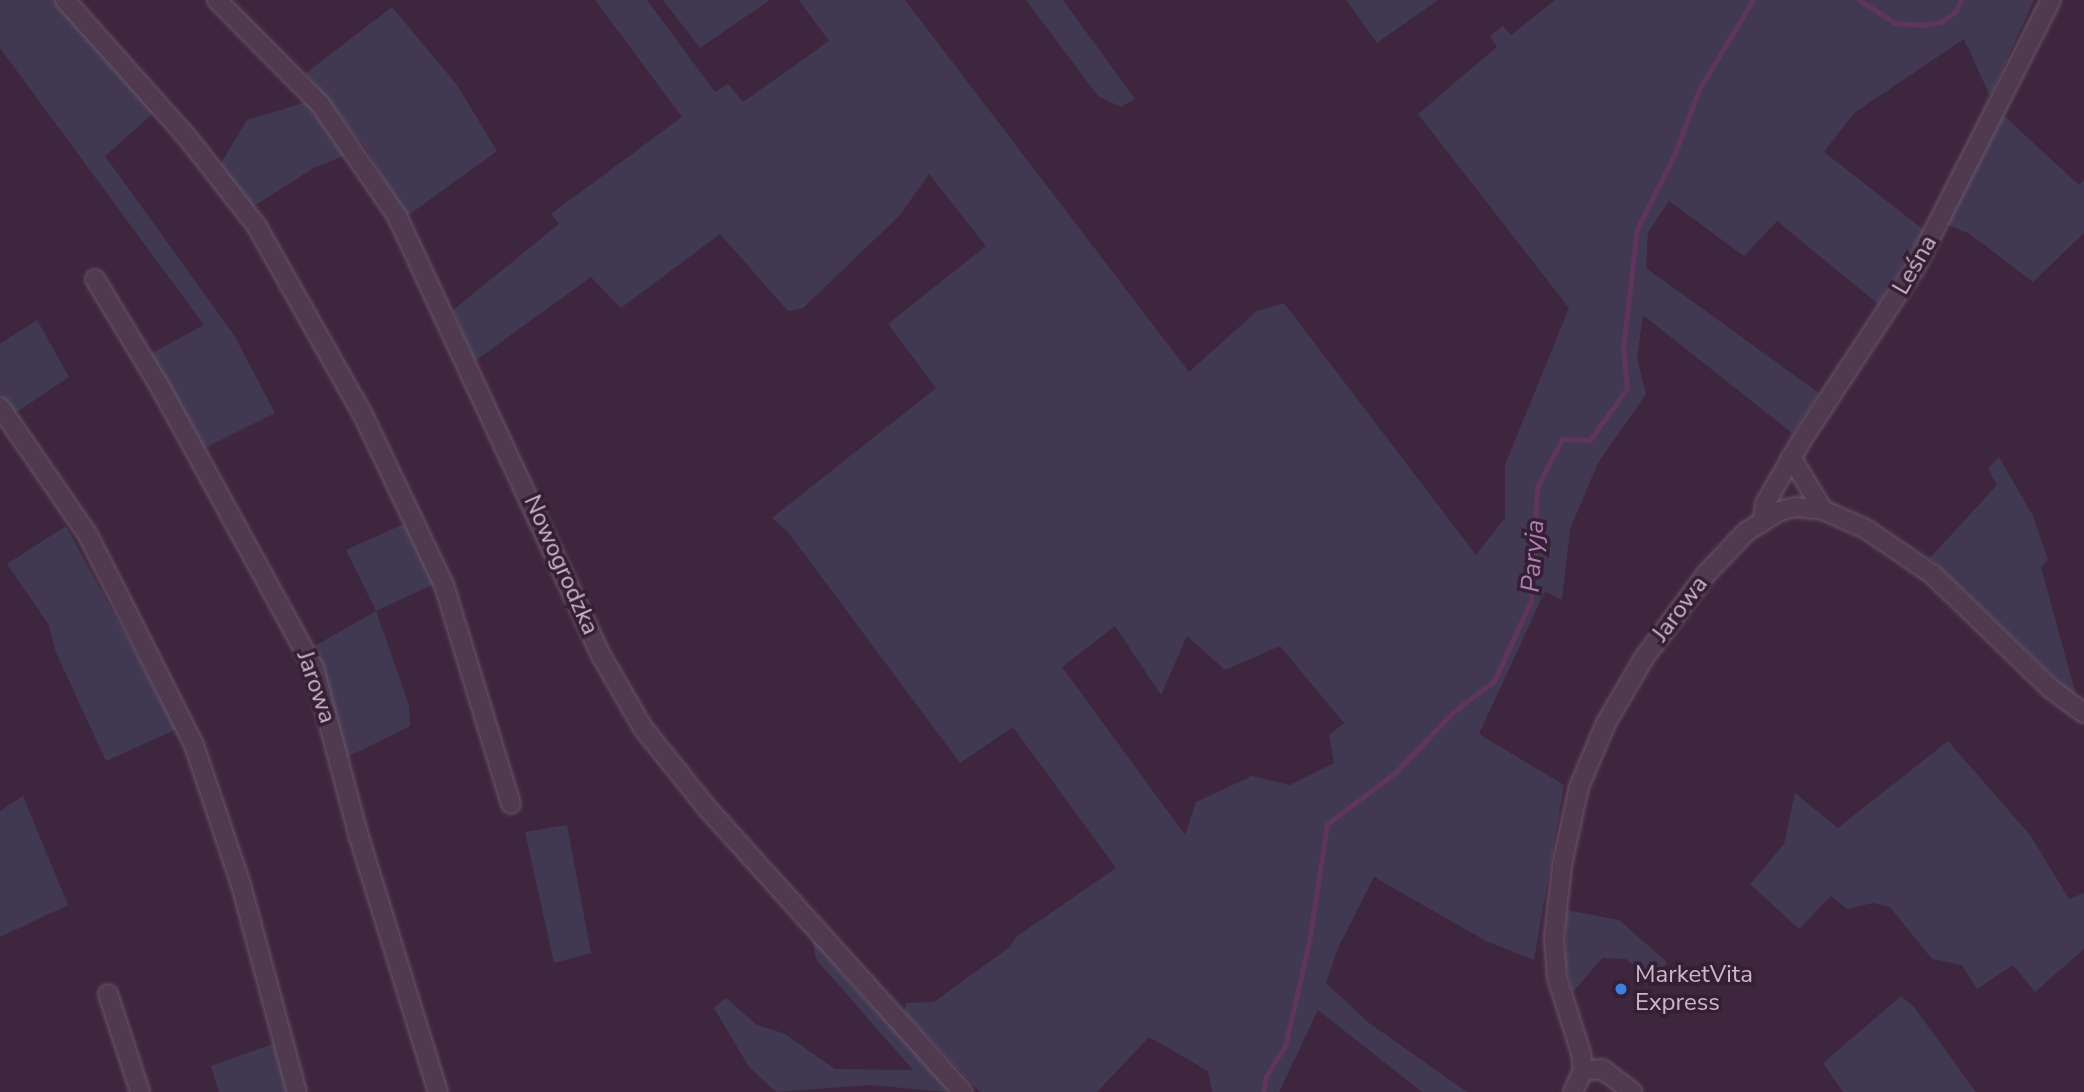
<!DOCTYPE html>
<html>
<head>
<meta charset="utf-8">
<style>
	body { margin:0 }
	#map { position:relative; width:2084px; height:1092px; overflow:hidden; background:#3f263f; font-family:"Nunito Sans",sans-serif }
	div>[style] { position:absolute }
	.green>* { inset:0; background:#413952 }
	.stream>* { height:5px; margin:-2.5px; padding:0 2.5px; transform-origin:2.5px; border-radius:2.5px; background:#5f355e }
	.roads { filter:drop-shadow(0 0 2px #6a5569) drop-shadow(0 0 2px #6a5569) }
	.minor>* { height:18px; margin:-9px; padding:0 9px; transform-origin:9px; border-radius:9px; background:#4f3a4f }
	.dots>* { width:19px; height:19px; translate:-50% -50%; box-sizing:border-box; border:4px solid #351f34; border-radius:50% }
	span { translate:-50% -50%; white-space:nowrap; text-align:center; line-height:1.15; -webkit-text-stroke:7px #351f34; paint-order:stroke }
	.street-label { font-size:24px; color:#cab7c9 }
	.poi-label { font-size:24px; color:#cab7c9 }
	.left { translate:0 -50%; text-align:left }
	.water-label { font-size:26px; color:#b07faf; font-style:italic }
</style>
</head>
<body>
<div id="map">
	<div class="green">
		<div style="clip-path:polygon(0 0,58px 0,156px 111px,105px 156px,234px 335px,275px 413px,203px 449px,150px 354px,204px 325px,0 48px)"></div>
		<div style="clip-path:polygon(evenodd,595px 0,647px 0,715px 92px,728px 84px,743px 102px,829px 41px,799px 0,905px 0,1189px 372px,1257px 311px,1284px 303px,1476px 555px,1505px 518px,1505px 465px,1569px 308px,1418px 114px,1497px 47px,1490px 36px,1503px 26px,1511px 35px,1555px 0,2034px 0,1990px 96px,1964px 39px,1854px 113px,1824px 152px,1924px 230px,1878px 304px,1777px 221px,1744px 256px,1669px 201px,1648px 232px,1646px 268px,1819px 393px,1792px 433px,1643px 315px,1637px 359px,1646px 394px,1598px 463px,1570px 529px,1562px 600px,1545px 591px,1479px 734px,1564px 785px,1534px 960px,1486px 941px,1374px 877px,1338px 948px,1326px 983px,1369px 1023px,1467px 1092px,1422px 1092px,1318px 1010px,1279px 1092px,1212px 1092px,1208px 1071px,1149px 1037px,1097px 1092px,980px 1092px,904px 1012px,906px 1003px,934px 1002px,1010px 947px,1016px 937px,1116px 868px,1013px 727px,960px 763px,788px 532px,772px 518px,936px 388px,888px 324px,986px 246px,929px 174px,899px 216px,803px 308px,788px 311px,720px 234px,621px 308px,591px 277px,475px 361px,453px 310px,559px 224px,551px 214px,682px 117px,595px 0,1115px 626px,1161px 695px,1187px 636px,1225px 670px,1280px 646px,1344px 723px,1329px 735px,1334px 763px,1290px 785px,1252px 776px,1196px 802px,1185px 835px,1062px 667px,1115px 626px)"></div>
		<div style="clip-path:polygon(663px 0,770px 0,700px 48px)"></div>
		<div style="clip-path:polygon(1026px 0,1063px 0,1135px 99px,1121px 107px,1098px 96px)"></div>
		<div style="clip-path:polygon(1346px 0,1438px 0,1377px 43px)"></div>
		<div style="clip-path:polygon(392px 7px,457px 85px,497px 151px,406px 217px,365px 147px,306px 73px)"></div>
		<div style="clip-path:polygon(307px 102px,348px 154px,312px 169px,252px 207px,220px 165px,247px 120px)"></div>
		<div style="clip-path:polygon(2002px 114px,2079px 185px,2084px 180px,2084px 233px,2033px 282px,1970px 234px,1946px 224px)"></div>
		<div style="clip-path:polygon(37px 320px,69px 377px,14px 414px,0 395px,0 344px)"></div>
		<div style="clip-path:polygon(1999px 457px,2033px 516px,2048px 560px,2041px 567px,2077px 699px,1930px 558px,1997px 485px,1988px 469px)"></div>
		<div style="clip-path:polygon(406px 523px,436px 583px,376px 611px,409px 705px,410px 726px,345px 758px,313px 647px,376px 611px,346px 550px)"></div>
		<div style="clip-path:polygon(66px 526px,177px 729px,106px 761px,55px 650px,49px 625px,7px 564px)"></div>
		<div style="clip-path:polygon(1948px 741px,2030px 835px,2069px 899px,2084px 893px,2084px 949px,2035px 992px,2013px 965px,1977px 989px,1962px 965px,1932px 959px,1890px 907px,1873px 903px,1847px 909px,1831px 896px,1799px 929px,1750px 884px,1784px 844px,1795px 793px,1838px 828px)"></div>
		<div style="clip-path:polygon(23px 796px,68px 905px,0 937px,0 811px)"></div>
		<div style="clip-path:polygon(567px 825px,591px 953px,554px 963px,525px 832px)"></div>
		<div style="clip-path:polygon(1566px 910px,1619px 920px,1667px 962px,1654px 984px,1626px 959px,1602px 958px,1573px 992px,1565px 962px)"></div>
		<div style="clip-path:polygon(812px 937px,851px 984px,950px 1086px,946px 1092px,870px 1085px,776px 1092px,749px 1067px,714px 1008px,726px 998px,757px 1025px,783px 1033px,835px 1069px,913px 1070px,816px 959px)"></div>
		<div style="clip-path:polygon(1901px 996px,1914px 1007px,1976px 1092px,1843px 1092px,1823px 1063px)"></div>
		<div style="clip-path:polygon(276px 1043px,289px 1092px,219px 1092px,211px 1066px)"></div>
	</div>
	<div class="stream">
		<div style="left:1859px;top:0;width:43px;rotate:32.6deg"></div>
		<div style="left:1895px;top:23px;width:26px;rotate:4deg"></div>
		<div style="left:1921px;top:25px;width:20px;rotate:-9deg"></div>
		<div style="left:1941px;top:22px;width:17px;rotate:-36deg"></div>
		<div style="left:1955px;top:12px;width:13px;rotate:-63deg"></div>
		<div style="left:1263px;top:1092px;width:16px;rotate:-79deg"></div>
		<div style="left:1266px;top:1076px;width:36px;rotate:-58deg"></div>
		<div style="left:1285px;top:1046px;width:107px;rotate:-77deg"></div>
		<div style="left:1309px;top:942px;width:119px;rotate:-81.3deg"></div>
		<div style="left:1327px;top:824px;width:86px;rotate:-37deg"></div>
		<div style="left:1396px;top:772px;width:83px;rotate:-46.5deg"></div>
		<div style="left:1453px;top:712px;width:51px;rotate:-37.1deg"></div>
		<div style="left:1494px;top:681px;width:88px;rotate:-65.2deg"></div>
		<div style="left:1531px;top:601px;width:114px;rotate:-87deg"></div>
		<div style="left:1537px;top:487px;width:54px;rotate:-62.5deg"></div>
		<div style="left:1562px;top:439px;width:28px;rotate:2deg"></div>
		<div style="left:1590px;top:440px;width:64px;rotate:-54.6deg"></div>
		<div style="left:1627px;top:388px;width:40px;rotate:-95.7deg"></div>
		<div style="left:1623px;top:348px;width:120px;rotate:-83.3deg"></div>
		<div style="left:1637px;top:229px;width:85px;rotate:-63.4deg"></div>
		<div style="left:1675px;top:153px;width:68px;rotate:-69.4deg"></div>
		<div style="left:1699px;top:89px;width:104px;rotate:-58.8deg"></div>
	</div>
	<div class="roads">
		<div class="minor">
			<div style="left:65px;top:0;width:183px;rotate:48.3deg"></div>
			<div style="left:187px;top:137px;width:112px;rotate:51.9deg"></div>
			<div style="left:256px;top:225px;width:218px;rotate:60.6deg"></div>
			<div style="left:363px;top:415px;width:188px;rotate:64.5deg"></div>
			<div style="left:444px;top:585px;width:229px;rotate:73deg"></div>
			<div style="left:217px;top:0;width:146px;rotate:45.3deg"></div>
			<div style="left:320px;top:104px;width:136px;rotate:55.5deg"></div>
			<div style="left:397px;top:216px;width:486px;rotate:65.1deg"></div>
			<div style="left:602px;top:657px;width:82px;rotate:60deg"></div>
			<div style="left:643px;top:728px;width:102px;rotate:51.3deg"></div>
			<div style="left:707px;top:808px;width:382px;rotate:48deg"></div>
			<div style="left:95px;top:279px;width:124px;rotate:58.9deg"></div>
			<div style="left:159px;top:385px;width:323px;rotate:61.3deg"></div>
			<div style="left:314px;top:668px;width:175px;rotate:75.1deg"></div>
			<div style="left:359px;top:837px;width:267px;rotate:72.8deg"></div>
			<div style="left:0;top:407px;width:155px;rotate:55.5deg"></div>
			<div style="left:88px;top:535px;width:235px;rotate:63.2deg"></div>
			<div style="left:194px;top:745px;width:148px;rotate:71.4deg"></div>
			<div style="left:241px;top:885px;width:214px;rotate:74.9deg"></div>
			<div style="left:1791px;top:457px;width:62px;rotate:58.9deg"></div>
			<div style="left:1763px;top:520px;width:16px;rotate:-83deg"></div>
			<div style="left:1765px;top:504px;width:76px;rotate:-60.1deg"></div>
			<div style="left:1803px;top:438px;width:206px;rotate:-56.7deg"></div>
			<div style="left:1916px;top:266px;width:298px;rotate:-63.1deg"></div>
			<div style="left:108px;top:994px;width:103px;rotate:71.9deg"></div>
			<div style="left:1583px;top:1071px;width:19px;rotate:-6deg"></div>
			<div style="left:1602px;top:1069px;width:38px;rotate:37deg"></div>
			<div style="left:1573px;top:1092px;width:23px;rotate:-65deg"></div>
			<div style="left:1583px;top:1071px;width:18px;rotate:-96deg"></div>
			<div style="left:1581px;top:1053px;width:79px;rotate:-107.7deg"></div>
			<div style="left:1557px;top:978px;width:40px;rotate:-94.3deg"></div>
			<div style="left:1554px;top:938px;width:73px;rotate:-83.7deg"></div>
			<div style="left:1562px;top:865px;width:80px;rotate:-77.7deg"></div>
			<div style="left:1579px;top:787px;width:69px;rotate:-67.1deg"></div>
			<div style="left:1606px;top:723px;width:75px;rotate:-59.7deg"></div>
			<div style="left:1644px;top:658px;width:106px;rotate:-53.5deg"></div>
			<div style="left:1707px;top:573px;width:57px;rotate:-46.4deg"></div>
			<div style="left:1746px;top:532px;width:40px;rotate:-32deg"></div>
			<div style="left:1780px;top:511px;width:16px;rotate:-14deg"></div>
			<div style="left:1796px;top:507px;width:27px;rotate:6deg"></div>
			<div style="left:1823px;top:510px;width:47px;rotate:23.8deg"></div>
			<div style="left:1866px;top:529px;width:80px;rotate:34.3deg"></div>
			<div style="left:1932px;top:574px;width:165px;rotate:44deg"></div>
			<div style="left:2051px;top:689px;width:41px;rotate:36deg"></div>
		</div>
	</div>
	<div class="dots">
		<div style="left:1621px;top:989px;background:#3f7fe0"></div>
	</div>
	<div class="street-label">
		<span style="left:1915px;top:265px;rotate:-60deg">Leśna</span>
		<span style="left:561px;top:565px;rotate:66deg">Nowogrodzka</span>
		<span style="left:1680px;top:609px;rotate:-53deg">Jarowa</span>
		<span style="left:316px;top:687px;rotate:71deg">Jarowa</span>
	</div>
	<div class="poi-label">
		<span class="left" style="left:1635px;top:989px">MarketVita<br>Express</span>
	</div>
	<div class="water-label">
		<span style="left:1533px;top:556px;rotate:-86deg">Paryja</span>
	</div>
</div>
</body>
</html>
